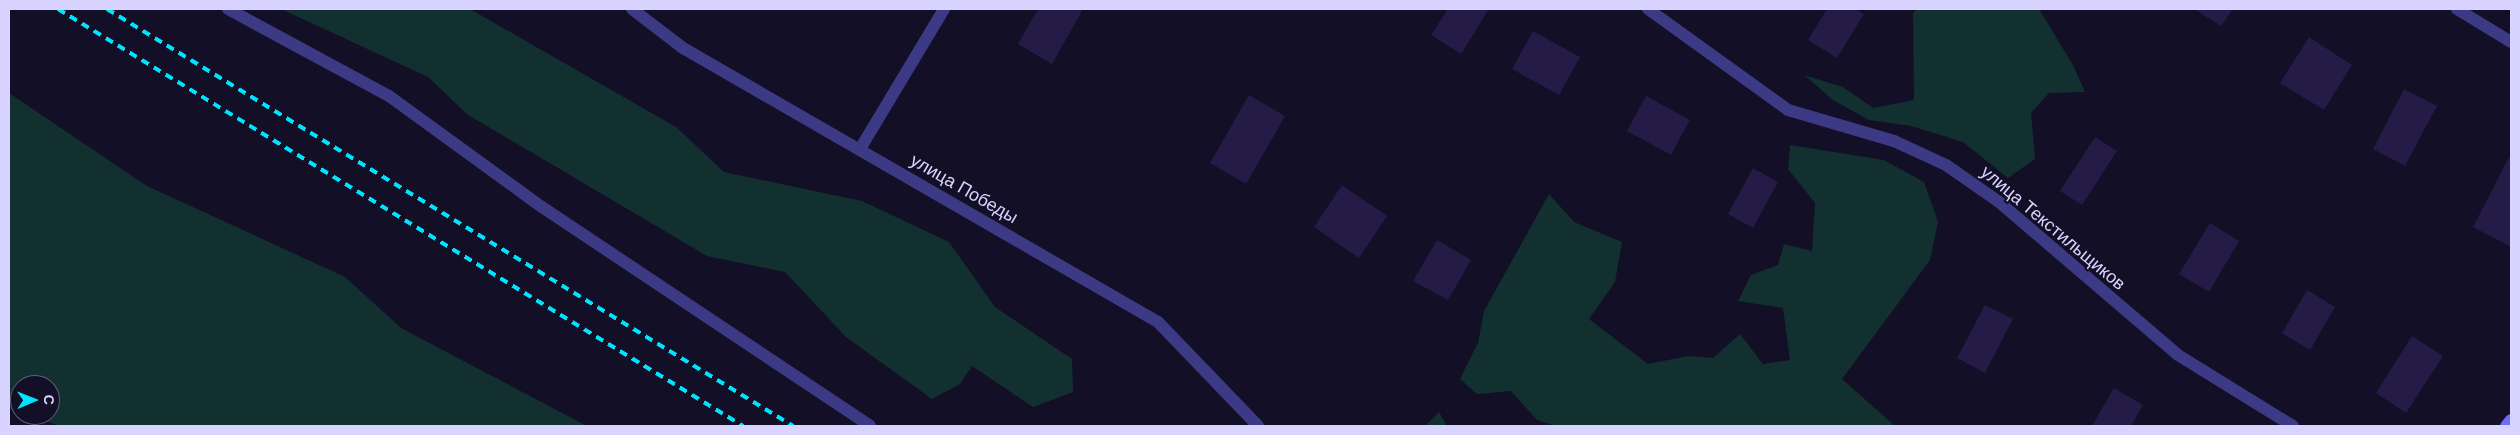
<!DOCTYPE html>
<html>
<head>
<meta charset="utf-8">
<style>
	body { margin:0 }
	#map { position:relative; width:2520px; height:435px; overflow:hidden; background:#130f26; font-family:Helvetica,sans-serif }
	div>[style] { position:absolute }
	.green>* { inset:0; background:#12302f }
	.building>* { inset:0; background:#241b47 }
	.lane>* { height:12px; margin:-6px; padding:0 6px; transform-origin:6px; border-radius:6px; background:#3d3a85 }
	.street>* { height:12px; margin:-6px; padding:0 6px; transform-origin:6px; border-radius:6px; background:#3d3a85 }
	.secondary>* { height:12px; margin:-6px; padding:0 6px; transform-origin:6px; border-radius:6px; background:#6f6bff }
	.rail>* { height:4px; margin-top:-2px; transform-origin:0; background:repeating-linear-gradient(90deg,#00e5ff 0 8px,transparent 0 14px) }
	span { translate:-50% -50%; white-space:nowrap; text-align:center; line-height:1.15; -webkit-text-stroke:4px #130f26; paint-order:stroke }
	.street-label { font-size:18px; color:#d9d4ff }
	.frame { position:absolute; inset:0; border:10px solid #d9d4ff; pointer-events:none }
	.north { position:absolute; left:10px; top:375px; width:50px; height:50px; box-sizing:border-box; background:#130f26; border:1px solid #625e7d; border-radius:50%; rotate:89deg; font-size:14px; font-weight:700; line-height:20px; text-align:center; color:#d9d4ff }
	.north::after { content:''; display:block; margin:auto; width:18px; height:22px; background:#00e5ff; clip-path:polygon(50% 0,100% 100%,50% 72%,0 100%) }
</style>
</head>
<body>
<div id="map">
	<div class="green">
		<div style="clip-path:polygon(281px 9px,470px 9px,676px 127px,724px 172px,862px 201px,949px 242px,995px 307px,1072px 359px,1073px 392px,1033px 407px,972px 366px,960px 384px,932px 399px,846px 337px,785px 272px,707px 256px,468px 115px,428px 77px)"></div>
		<div style="clip-path:polygon(1917px 9px,2039px 9px,2073px 65px,2085px 92px,2049px 93px,2031px 113px,2035px 159px,2008px 178px,1963px 142px,1911px 126px,1869px 120px,1833px 100px,1804px 75px,1843px 87px,1873px 108px,1914px 100px,1913px 13px)"></div>
		<div style="clip-path:polygon(9px 93px,147px 186px,345px 277px,401px 328px,587px 426px,60px 426px,29px 415px,50px 415px,50px 385px,20px 385px,20px 412px,9px 408px)"></div>
		<div style="clip-path:polygon(1790px 145px,1884px 160px,1924px 182px,1938px 222px,1930px 260px,1842px 379px,1895px 426px,1556px 426px,1537px 420px,1511px 391px,1477px 394px,1460px 379px,1478px 343px,1484px 311px,1549px 194px,1574px 222px,1622px 242px,1615px 282px,1589px 319px,1648px 364px,1688px 356px,1713px 358px,1740px 334px,1763px 364px,1790px 360px,1783px 308px,1738px 301px,1751px 275px,1778px 265px,1784px 244px,1812px 251px,1815px 203px,1788px 169px)"></div>
		<div style="clip-path:polygon(1439px 412px,1447px 426px,1425px 426px)"></div>
	</div>
	<div class="building">
		<div style="clip-path:polygon(1038px 9px,1083px 9px,1052px 64px,1018px 44px)"></div>
		<div style="clip-path:polygon(1448px 9px,1489px 9px,1461px 54px,1431px 35px)"></div>
		<div style="clip-path:polygon(1827px 9px,1855px 9px,1864px 14px,1837px 58px,1808px 40px)"></div>
		<div style="clip-path:polygon(2194px 9px,2233px 9px,2221px 26px)"></div>
		<div style="clip-path:polygon(1533px 31px,1580px 57px,1559px 95px,1512px 69px)"></div>
		<div style="clip-path:polygon(2309px 37px,2352px 65px,2324px 110px,2280px 83px)"></div>
		<div style="clip-path:polygon(2404px 89px,2437px 106px,2405px 166px,2373px 149px)"></div>
		<div style="clip-path:polygon(1249px 95px,1285px 116px,1246px 184px,1210px 163px)"></div>
		<div style="clip-path:polygon(1646px 96px,1690px 120px,1671px 155px,1627px 131px)"></div>
		<div style="clip-path:polygon(2095px 137px,2117px 151px,2082px 205px,2060px 191px)"></div>
		<div style="clip-path:polygon(2509px 157px,2511px 158px,2511px 247px,2473px 227px)"></div>
		<div style="clip-path:polygon(1753px 168px,1778px 182px,1753px 228px,1728px 214px)"></div>
		<div style="clip-path:polygon(1342px 185px,1387px 216px,1359px 258px,1314px 227px)"></div>
		<div style="clip-path:polygon(2210px 223px,2239px 241px,2209px 292px,2179px 274px)"></div>
		<div style="clip-path:polygon(1437px 240px,1471px 260px,1448px 300px,1413px 281px)"></div>
		<div style="clip-path:polygon(2307px 290px,2335px 307px,2310px 350px,2282px 333px)"></div>
		<div style="clip-path:polygon(1985px 305px,2013px 319px,1985px 373px,1957px 358px)"></div>
		<div style="clip-path:polygon(2412px 336px,2443px 356px,2406px 413px,2376px 393px)"></div>
		<div style="clip-path:polygon(2114px 388px,2143px 405px,2131px 426px,2092px 426px)"></div>
	</div>
	<div class="lane">
		<div style="left:860px;top:149px;width:163px;rotate:-59deg"></div>
	</div>
	<div class="street">
		<div style="left:228px;top:9px;width:183px;rotate:28.4deg"></div>
		<div style="left:389px;top:96px;width:189px;rotate:36deg"></div>
		<div style="left:542px;top:207px;width:394px;rotate:33.7deg"></div>
		<div style="left:632px;top:9px;width:64px;rotate:37.4deg"></div>
		<div style="left:683px;top:48px;width:548px;rotate:29.98deg"></div>
		<div style="left:1158px;top:322px;width:144px;rotate:46.1deg"></div>
		<div style="left:1648px;top:9px;width:173px;rotate:35.8deg"></div>
		<div style="left:1788px;top:110px;width:110px;rotate:16.3deg"></div>
		<div style="left:1894px;top:141px;width:57px;rotate:24.8deg"></div>
		<div style="left:1946px;top:165px;width:65px;rotate:34.9deg"></div>
		<div style="left:1999px;top:202px;width:235px;rotate:40.5deg"></div>
		<div style="left:2178px;top:355px;width:135px;rotate:31.7deg"></div>
		<div style="left:2457px;top:9px;width:63px;rotate:31.4deg"></div>
	</div>
	<div class="secondary">
		<div style="left:2506px;top:426px;width:8px;rotate:-50deg"></div>
	</div>
	<div class="rail">
		<div style="left:58px;top:9px;width:802px;rotate:31.33deg"></div>
		<div style="left:107px;top:9px;width:803px;rotate:31.29deg"></div>
	</div>
	<div class="street-label">
		<span style="left:964px;top:189px;rotate:30deg">улица Победы</span>
		<span style="left:2053px;top:228px;rotate:40deg">улица Текстильщиков</span>
	</div>
	<div class="frame"></div>
	<div class="north">С</div>
</div>
</body>
</html>
